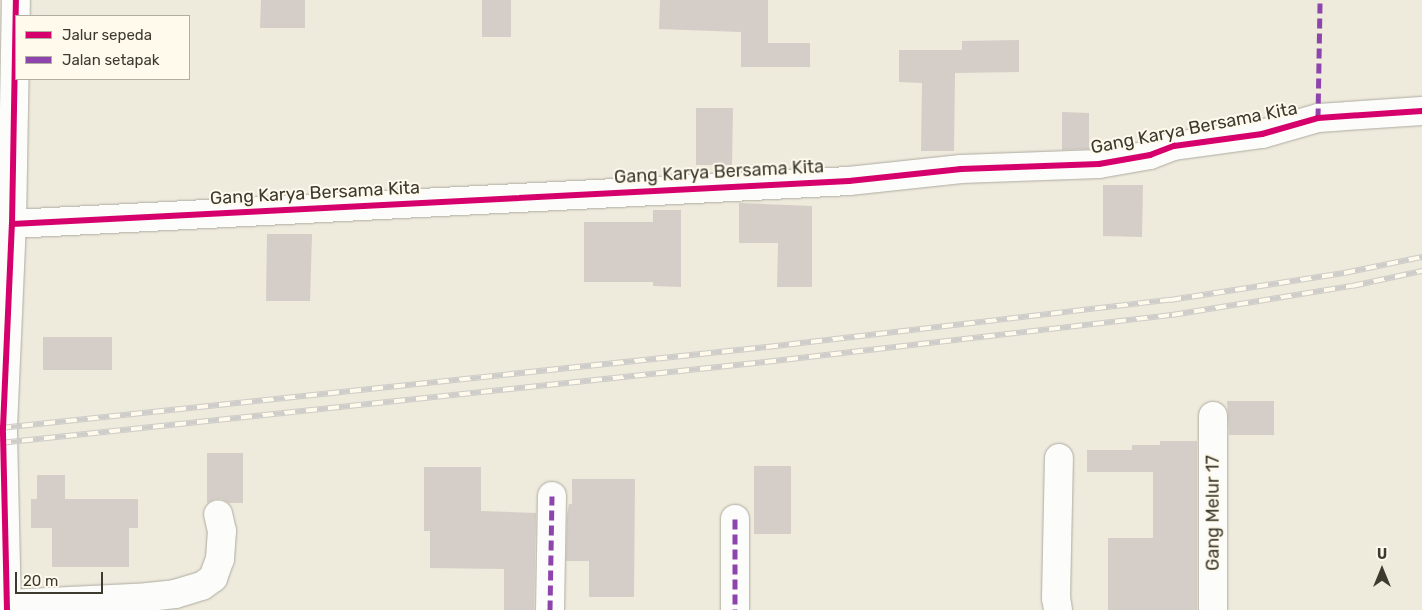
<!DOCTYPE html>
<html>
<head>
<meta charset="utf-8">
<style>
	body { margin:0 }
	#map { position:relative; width:1422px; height:610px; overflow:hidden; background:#eeeadc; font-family:Rubik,sans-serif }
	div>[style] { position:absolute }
	.building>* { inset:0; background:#d5cdc7 }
	.roads { filter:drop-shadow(0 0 1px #aeaba0) drop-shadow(0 0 1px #aeaba0) }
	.minor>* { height:28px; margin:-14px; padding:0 14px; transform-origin:14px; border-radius:14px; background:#fcfcfa }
	.rail>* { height:5.5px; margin-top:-2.75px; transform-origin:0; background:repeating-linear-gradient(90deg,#fffaec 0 11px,#cecdc9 0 22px); box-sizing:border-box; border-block:1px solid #cecdc9 }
	.quiet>* { height:5px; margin-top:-2.5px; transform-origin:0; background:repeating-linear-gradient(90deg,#8e44ad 0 10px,transparent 0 15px) }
	.cycleway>* { height:6px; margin:-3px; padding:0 3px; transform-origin:3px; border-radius:3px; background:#d6006c }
	span { translate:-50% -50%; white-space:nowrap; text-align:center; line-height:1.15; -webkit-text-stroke:4px #fffaec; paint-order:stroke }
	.street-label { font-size:18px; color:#3d3a30 }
	.legend { position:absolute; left:15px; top:15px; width:175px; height:65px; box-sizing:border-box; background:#fffaec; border:1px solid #b1ada1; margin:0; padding:6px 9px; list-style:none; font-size:15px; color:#3d3a30 }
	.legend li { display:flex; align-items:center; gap:10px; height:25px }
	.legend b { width:25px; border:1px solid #b1ada1 }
	.north { position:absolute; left:1357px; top:545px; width:50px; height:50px; -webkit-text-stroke:4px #fffaec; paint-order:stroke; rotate:0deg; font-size:14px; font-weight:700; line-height:20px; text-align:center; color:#3d3a30 }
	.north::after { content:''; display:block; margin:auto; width:18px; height:22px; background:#3d3a30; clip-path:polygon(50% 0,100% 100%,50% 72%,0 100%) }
	.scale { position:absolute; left:15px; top:572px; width:88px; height:22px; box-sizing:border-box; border:2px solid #3d3a30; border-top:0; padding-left:6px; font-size:15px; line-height:18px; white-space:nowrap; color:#3d3a30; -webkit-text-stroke:4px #fffaec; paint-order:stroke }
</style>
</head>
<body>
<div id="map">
	<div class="building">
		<div style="clip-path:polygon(261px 0,305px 0,305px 28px,260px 28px)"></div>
		<div style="clip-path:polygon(482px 0,511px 0,511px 37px,482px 37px)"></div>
		<div style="clip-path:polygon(660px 0,768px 0,768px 43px,810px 43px,810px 67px,741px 67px,741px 32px,659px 29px)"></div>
		<div style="clip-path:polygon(1019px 40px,1019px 72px,955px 73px,954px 151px,921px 151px,922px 83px,899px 82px,899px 50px,962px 50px,962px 41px)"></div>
		<div style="clip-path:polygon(696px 108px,733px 108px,732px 165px,696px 165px)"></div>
		<div style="clip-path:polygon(1062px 112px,1089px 113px,1089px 149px,1062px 150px)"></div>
		<div style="clip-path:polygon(1103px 185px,1143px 185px,1142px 237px,1103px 236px)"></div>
		<div style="clip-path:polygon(739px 203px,812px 206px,812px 287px,777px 287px,778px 243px,739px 243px)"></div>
		<div style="clip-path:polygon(653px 210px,681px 210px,681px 287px,653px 286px,653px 282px,584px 282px,584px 222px,653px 222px)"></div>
		<div style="clip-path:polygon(267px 234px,312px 234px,310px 301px,266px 301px)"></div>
		<div style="clip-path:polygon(43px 337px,112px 337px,112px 370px,43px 370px)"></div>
		<div style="clip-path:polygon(1227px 401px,1274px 401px,1274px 435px,1229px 435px)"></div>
		<div style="clip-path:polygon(1160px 441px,1197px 441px,1197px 610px,1108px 610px,1108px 538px,1153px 538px,1153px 472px,1087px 472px,1087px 450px,1132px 450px,1132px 445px,1160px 445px)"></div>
		<div style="clip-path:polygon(207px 453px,243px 453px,243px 503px,229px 503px,222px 499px,215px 499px,207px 503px)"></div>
		<div style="clip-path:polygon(754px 466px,791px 466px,791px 534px,754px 534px)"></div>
		<div style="clip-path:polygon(424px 467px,481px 467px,481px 511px,536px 513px,534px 610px,504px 610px,504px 569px,430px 568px,430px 531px,424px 531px)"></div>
		<div style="clip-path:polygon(37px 475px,65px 475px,65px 499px,138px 499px,138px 528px,129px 528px,129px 567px,52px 567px,52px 528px,31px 528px,31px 499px,37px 499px)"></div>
		<div style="clip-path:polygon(572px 479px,635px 479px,634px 597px,589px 597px,589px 561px,566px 561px,567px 515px,569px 504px,572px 504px)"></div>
	</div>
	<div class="roads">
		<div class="minor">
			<div style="left:12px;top:224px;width:838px;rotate:-2.94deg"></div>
			<div style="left:849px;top:181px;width:113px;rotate:-6.1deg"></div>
			<div style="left:961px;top:169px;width:138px;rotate:-2.1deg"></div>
			<div style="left:1099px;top:164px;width:52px;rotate:-10deg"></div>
			<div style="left:1150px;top:155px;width:26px;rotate:-21deg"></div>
			<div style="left:1174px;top:146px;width:89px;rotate:-7.8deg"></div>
			<div style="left:1262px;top:134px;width:58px;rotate:-15.9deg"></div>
			<div style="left:1318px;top:118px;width:104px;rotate:-3.9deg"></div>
			<div style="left:1213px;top:416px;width:194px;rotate:90deg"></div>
			<div style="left:735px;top:519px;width:91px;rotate:90deg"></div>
			<div style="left:7px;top:604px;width:141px;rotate:-2.8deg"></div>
			<div style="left:148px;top:597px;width:27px;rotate:-6deg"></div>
			<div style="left:175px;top:594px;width:28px;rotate:-17deg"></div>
			<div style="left:202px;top:586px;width:14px;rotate:-36deg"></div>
			<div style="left:213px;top:578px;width:20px;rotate:-70deg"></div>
			<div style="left:220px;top:559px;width:28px;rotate:-86deg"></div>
			<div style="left:222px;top:531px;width:17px;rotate:-103deg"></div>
			<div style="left:7px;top:610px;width:182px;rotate:-91.3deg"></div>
			<div style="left:3px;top:428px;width:204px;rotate:-87.5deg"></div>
			<div style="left:12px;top:224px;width:224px;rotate:-89deg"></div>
			<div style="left:550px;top:610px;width:114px;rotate:-89deg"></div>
			<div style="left:1058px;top:610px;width:12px;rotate:-99deg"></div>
			<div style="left:1056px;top:598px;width:140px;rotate:-88.8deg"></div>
		</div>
	</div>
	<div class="rail">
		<div style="left:0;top:428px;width:771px;rotate:-6.03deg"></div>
		<div style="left:767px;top:347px;width:406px;rotate:-6.7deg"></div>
		<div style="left:1170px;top:300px;width:176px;rotate:-8.8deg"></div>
		<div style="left:1344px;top:273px;width:80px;rotate:-11.6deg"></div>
		<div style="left:0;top:443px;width:769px;rotate:-6.04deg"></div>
		<div style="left:765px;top:362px;width:410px;rotate:-6.6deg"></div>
		<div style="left:1172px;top:315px;width:182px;rotate:-9.2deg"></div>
		<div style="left:1352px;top:286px;width:72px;rotate:-12.1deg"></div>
	</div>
	<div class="quiet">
		<div style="left:1318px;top:118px;width:118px;rotate:-89deg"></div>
		<div style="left:735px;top:519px;width:91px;rotate:90deg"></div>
		<div style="left:550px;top:610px;width:114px;rotate:-89deg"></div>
	</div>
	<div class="cycleway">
		<div style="left:12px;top:224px;width:838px;rotate:-2.94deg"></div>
		<div style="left:849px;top:181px;width:113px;rotate:-6.1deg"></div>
		<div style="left:961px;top:169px;width:138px;rotate:-2.1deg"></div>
		<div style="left:1099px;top:164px;width:52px;rotate:-10deg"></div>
		<div style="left:1150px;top:155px;width:26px;rotate:-21deg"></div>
		<div style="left:1174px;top:146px;width:89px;rotate:-7.8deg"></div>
		<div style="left:1262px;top:134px;width:58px;rotate:-15.9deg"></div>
		<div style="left:1318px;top:118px;width:104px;rotate:-3.9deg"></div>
		<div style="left:7px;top:610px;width:182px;rotate:-91.3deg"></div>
		<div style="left:3px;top:428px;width:204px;rotate:-87.5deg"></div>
		<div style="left:12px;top:224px;width:224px;rotate:-89deg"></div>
	</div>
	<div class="street-label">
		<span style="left:1194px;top:128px;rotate:-11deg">Gang Karya Bersama Kita</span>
		<span style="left:719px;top:172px;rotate:-3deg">Gang Karya Bersama Kita</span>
		<span style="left:315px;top:193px;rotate:-3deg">Gang Karya Bersama Kita</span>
		<span style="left:1213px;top:513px;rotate:-90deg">Gang Melur 17</span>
	</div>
	<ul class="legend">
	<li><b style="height:6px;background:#d6006c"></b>Jalur sepeda</li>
	<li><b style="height:6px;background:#8e44ad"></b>Jalan setapak</li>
	</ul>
	<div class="north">U</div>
	<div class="scale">20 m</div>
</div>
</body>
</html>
